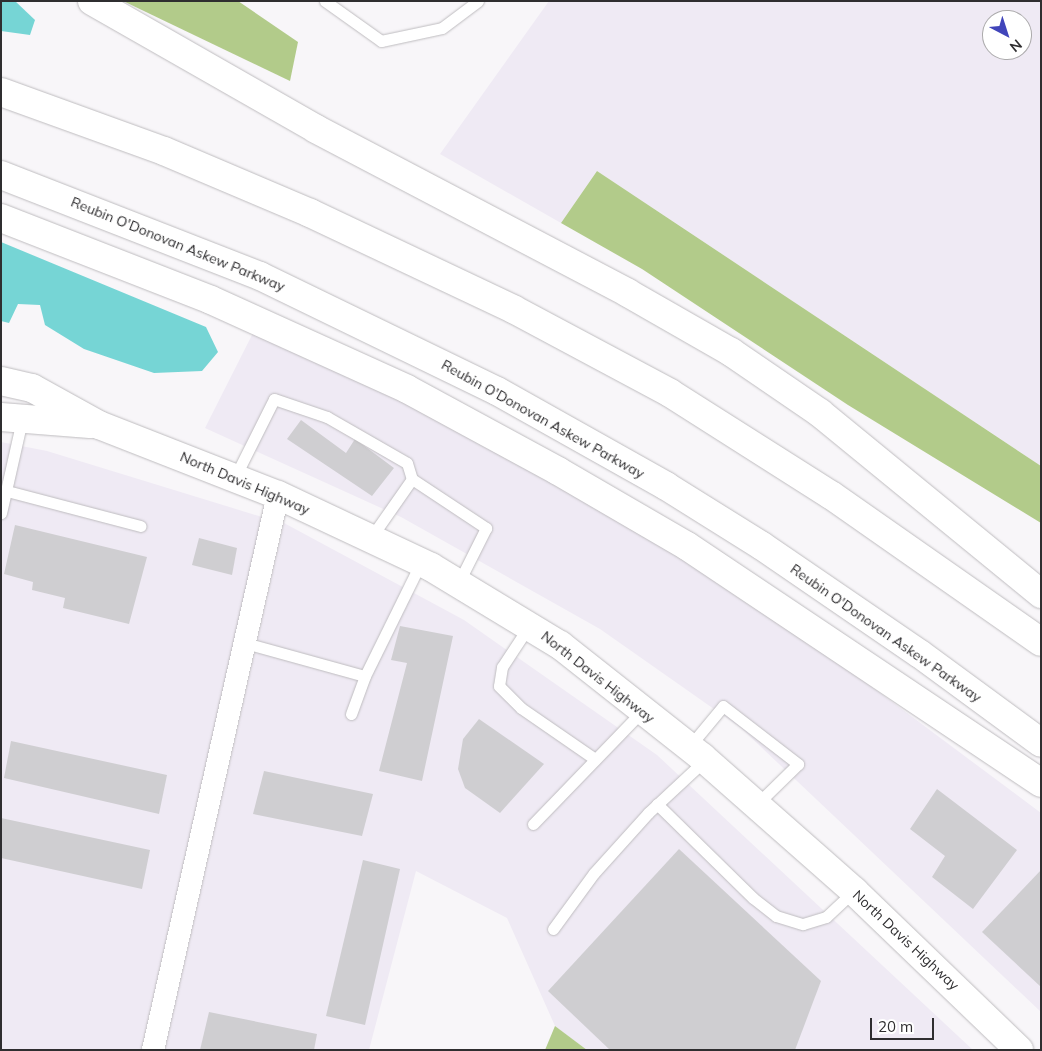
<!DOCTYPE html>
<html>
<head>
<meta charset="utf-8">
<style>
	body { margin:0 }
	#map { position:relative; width:1042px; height:1051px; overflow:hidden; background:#f8f6f9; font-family:Mulish,sans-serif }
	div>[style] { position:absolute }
	.built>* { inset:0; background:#efeaf4 }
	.forest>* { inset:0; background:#b2cb8a }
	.water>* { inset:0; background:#76d5d5 }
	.building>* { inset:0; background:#cfced1 }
	.roads { filter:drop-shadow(0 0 1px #bebcbf) drop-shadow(0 0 1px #bebcbf) }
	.service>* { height:11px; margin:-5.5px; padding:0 5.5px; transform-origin:5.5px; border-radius:5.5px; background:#fff }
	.minor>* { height:22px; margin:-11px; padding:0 11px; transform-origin:11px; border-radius:11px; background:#fff }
	.secondary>* { height:28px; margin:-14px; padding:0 14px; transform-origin:14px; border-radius:14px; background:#fff }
	.motorway>* { height:28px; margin:-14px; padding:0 14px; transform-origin:14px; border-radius:14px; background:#fff }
	span { translate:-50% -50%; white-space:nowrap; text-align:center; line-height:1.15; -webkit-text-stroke:4.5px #fff; paint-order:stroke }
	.street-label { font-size:14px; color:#2f2e30 }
	.frame { position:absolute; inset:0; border:2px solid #2f2e30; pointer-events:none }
	.north { position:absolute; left:982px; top:10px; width:50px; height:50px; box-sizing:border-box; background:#fff; border:1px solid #acabac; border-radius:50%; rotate:140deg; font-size:14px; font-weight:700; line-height:20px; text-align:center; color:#2f2e30 }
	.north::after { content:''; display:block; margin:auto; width:18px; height:22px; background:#4145ba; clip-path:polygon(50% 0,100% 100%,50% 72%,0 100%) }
	.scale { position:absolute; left:870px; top:1018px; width:64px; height:22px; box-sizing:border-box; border:2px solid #2f2e30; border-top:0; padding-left:6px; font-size:15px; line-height:18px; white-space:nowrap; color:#2f2e30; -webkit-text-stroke:4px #fff; paint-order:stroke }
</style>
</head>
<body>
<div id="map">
	<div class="built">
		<div style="clip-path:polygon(evenodd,549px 1px,1041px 1px,1041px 466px,597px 171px,561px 223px,440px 154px,549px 1px,992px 20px,1022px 20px,1022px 50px,992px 50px,992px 20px)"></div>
		<div style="clip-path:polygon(254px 331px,356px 378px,556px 482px,679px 554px,789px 625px,1041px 813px,1041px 1012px,741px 728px,600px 629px,401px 517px,205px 428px)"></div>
		<div style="clip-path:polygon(1px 442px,47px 451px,262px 517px,141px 1050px,1px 1050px)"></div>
		<div style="clip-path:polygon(284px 523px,464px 620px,657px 755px,973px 1050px,587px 1050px,555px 1026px,507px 918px,416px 871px,369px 1050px,165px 1050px)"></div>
	</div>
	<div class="forest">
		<div style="clip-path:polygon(123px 1px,238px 1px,298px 42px,290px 81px)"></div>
		<div style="clip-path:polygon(597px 171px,1041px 466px,1041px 523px,848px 405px,642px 269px,561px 223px)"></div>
		<div style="clip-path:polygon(555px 1026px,587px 1050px,545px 1050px)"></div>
	</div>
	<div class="water">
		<div style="clip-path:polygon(1px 1px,15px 1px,35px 20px,30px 35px,1px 31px)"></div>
		<div style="clip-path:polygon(1px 242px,206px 327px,218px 352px,202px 371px,154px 373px,84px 349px,45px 325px,40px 305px,18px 304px,9px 323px,1px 321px)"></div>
	</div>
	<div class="building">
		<div style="clip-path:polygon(301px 420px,346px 453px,355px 439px,394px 468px,372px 496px,287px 439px)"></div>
		<div style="clip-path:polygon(15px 525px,147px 557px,129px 624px,63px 608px,65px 598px,32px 590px,33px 582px,4px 574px)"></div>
		<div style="clip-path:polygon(199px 538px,237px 548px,232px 575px,192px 565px)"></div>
		<div style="clip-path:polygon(400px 626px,453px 636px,422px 781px,379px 771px,407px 663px,391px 660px)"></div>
		<div style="clip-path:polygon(479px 719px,544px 764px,500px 813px,465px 788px,458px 769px,463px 739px)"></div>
		<div style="clip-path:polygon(11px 741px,167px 775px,159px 814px,4px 778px)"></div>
		<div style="clip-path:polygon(264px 771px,373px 794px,362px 836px,253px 814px)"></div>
		<div style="clip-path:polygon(937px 789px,1017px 850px,973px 909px,932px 877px,945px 856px,910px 829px)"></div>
		<div style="clip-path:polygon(1px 818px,150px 850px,142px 889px,1px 858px)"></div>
		<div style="clip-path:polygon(679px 849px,821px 981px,795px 1050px,610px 1050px,548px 991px)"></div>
		<div style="clip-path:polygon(363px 860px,400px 869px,365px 1025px,326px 1016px)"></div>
		<div style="clip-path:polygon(1041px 870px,1041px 987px,982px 932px)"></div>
		<div style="clip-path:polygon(209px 1012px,317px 1034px,314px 1050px,200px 1050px)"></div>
	</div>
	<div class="roads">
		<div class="service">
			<div style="left:325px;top:1px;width:69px;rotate:35.5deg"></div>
			<div style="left:381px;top:41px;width:62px;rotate:-12deg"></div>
			<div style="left:442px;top:28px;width:45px;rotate:-36.9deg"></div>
			<div style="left:235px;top:477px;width:87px;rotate:-63.4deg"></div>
			<div style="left:274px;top:399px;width:56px;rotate:18.8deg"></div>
			<div style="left:327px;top:417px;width:92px;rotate:29.9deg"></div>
			<div style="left:407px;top:463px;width:17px;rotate:73deg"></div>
			<div style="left:412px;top:479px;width:89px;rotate:33.5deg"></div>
			<div style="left:486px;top:528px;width:60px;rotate:116.6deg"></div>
			<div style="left:7px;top:491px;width:138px;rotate:14.7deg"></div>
			<div style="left:1px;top:513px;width:95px;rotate:-77.3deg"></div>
			<div style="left:370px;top:539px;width:73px;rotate:-55deg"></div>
			<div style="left:529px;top:626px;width:49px;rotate:123.4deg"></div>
			<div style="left:502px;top:667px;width:19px;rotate:99deg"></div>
			<div style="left:499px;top:686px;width:31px;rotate:45deg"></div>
			<div style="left:521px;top:708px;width:90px;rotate:34.6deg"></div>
			<div style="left:245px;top:643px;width:124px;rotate:15.4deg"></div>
			<div style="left:351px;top:714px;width:40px;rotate:-69.8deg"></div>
			<div style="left:365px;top:676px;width:127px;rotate:-63.8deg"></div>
			<div style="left:689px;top:747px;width:53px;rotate:-50.3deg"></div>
			<div style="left:723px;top:706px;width:95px;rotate:37.7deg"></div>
			<div style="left:798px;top:764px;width:59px;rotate:135.7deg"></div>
			<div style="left:657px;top:804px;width:134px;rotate:44.4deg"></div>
			<div style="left:753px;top:898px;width:29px;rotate:38deg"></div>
			<div style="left:776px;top:916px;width:28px;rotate:17deg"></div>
			<div style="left:803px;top:924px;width:24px;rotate:-17deg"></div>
			<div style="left:826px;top:917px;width:38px;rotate:-43deg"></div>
			<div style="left:533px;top:824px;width:157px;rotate:-46deg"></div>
			<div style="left:553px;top:929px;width:69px;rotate:-53.8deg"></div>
			<div style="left:594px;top:873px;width:81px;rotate:-48deg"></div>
			<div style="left:648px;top:813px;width:78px;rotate:-42.9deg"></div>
		</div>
		<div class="minor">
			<div style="left:153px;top:1050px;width:569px;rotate:-77.31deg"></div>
		</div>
		<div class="secondary">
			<div style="left:1px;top:381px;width:32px;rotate:13deg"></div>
			<div style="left:32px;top:388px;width:77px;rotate:28.9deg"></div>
			<div style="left:99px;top:425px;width:192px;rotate:21.4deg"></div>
			<div style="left:278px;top:495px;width:169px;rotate:25.2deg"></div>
			<div style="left:431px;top:567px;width:151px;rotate:31.2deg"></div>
			<div style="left:560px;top:645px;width:181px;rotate:38.3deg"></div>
			<div style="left:702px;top:757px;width:203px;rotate:41.4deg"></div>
			<div style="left:854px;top:891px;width:229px;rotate:43.9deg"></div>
			<div style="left:1px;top:417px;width:89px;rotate:4.5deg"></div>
		</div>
		<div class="motorway">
			<div style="left:92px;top:1px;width:258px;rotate:29.7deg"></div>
			<div style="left:316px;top:129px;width:352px;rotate:27.7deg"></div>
			<div style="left:628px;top:293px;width:119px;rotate:29.8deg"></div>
			<div style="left:731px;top:352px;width:108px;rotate:34.4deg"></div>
			<div style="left:820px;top:413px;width:286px;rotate:39.3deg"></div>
			<div style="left:1px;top:92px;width:173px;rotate:19.9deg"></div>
			<div style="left:164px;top:151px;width:159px;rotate:23deg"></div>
			<div style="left:310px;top:213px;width:225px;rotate:25.3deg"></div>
			<div style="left:513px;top:309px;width:178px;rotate:28.1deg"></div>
			<div style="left:670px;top:393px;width:191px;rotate:32.4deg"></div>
			<div style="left:831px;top:495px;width:256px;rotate:35deg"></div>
			<div style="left:1px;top:175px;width:278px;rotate:21.3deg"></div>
			<div style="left:260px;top:276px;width:263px;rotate:25.9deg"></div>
			<div style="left:497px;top:391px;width:194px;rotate:29.3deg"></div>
			<div style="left:666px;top:486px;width:113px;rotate:32deg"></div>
			<div style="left:762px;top:546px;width:191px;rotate:34.4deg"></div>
			<div style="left:920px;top:654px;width:150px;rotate:36.3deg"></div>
			<div style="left:1px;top:218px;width:225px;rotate:21.3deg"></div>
			<div style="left:211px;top:300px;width:215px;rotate:24.4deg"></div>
			<div style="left:407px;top:389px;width:172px;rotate:28.5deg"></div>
			<div style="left:558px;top:471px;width:149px;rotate:30.2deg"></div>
			<div style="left:687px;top:546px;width:426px;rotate:33.8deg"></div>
		</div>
	</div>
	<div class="street-label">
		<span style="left:178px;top:244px;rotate:22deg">Reubin O'Donovan Askew Parkway</span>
		<span style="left:543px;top:419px;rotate:29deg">Reubin O'Donovan Askew Parkway</span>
		<span style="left:245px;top:483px;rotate:23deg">North Davis Highway</span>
		<span style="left:886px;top:633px;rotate:35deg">Reubin O'Donovan Askew Parkway</span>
		<span style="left:598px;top:677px;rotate:38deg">North Davis Highway</span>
		<span style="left:906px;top:940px;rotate:43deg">North Davis Highway</span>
	</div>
	<div class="frame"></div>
	<div class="north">N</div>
	<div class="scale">20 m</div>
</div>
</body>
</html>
